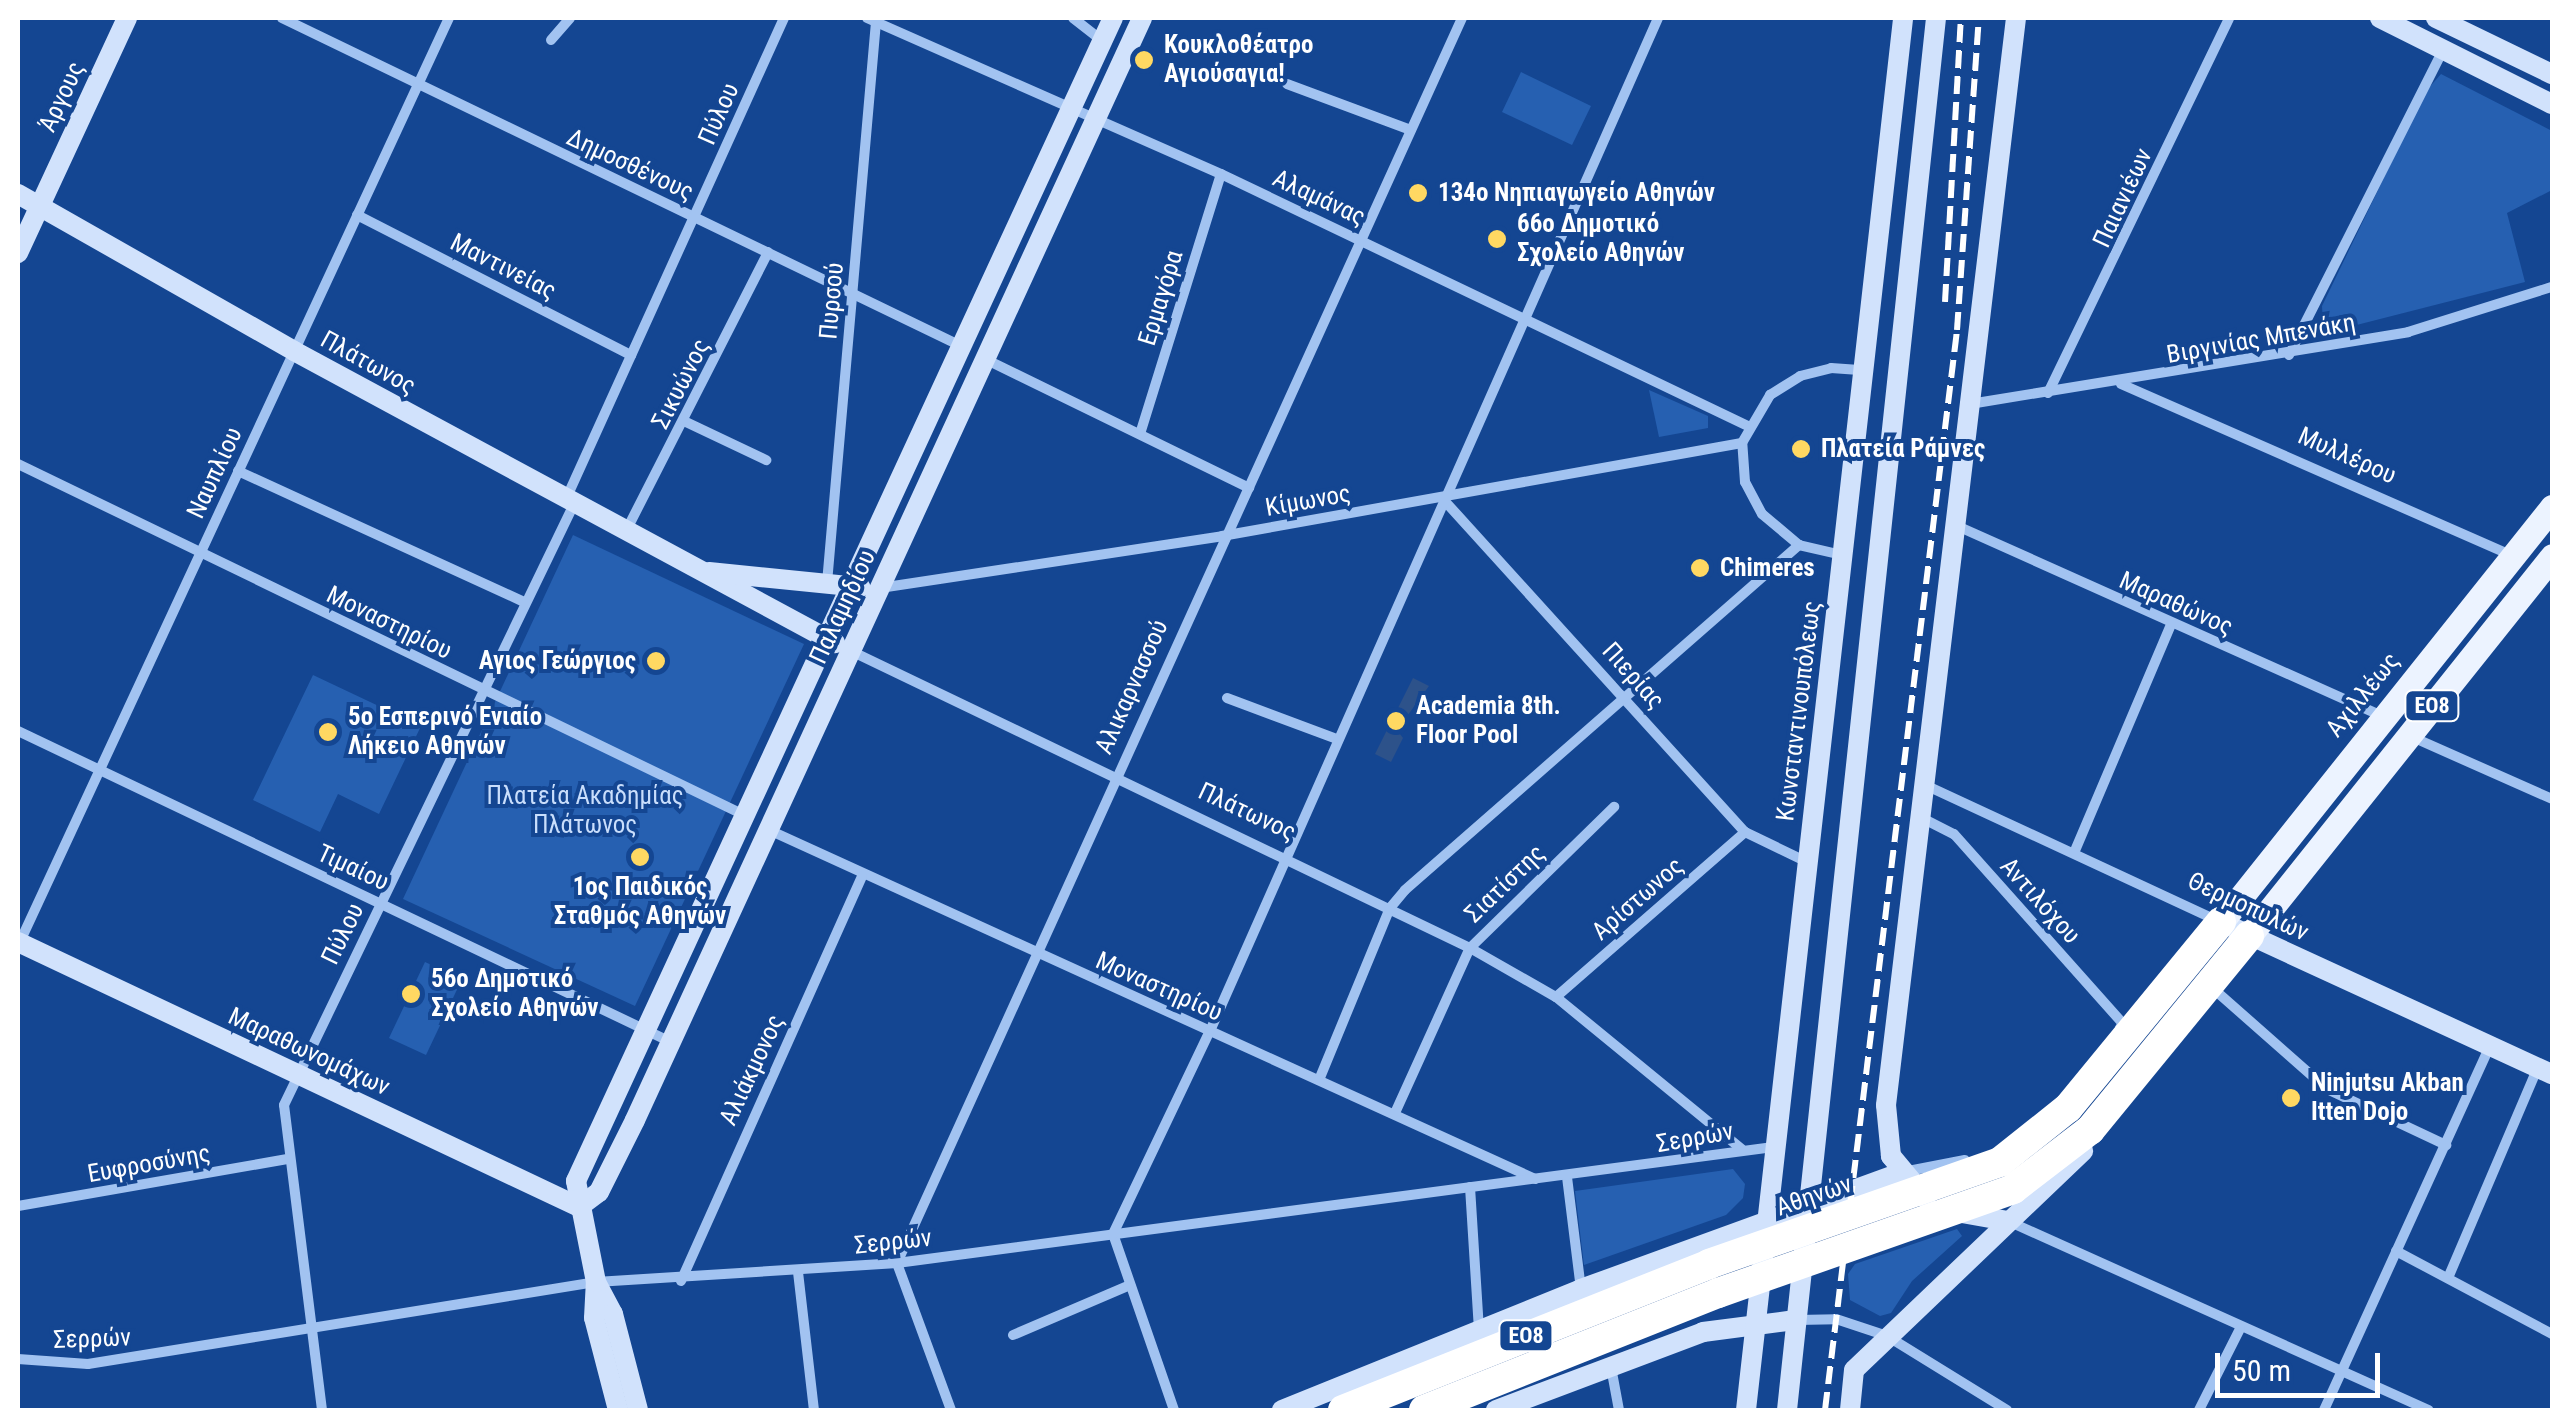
<!DOCTYPE html>
<html>
<head>
<meta charset="utf-8">
<style>
	body { margin:0 }
	#map { position:relative; width:2570px; height:1428px; overflow:hidden; background:#144692; font-family:"Roboto Condensed",sans-serif }
	div>[style] { position:absolute }
	.green>* { inset:0; background:#2660b1 }
	.water>* { inset:0; background:#2d528a }
	.street>* { height:10px; margin:-5px; padding:0 5px; transform-origin:5px; border-radius:5px; background:#a2c3f1 }
	.secondary>* { height:20px; margin:-10px; padding:0 10px; transform-origin:10px; border-radius:10px; background:#d1e2fc }
	.primary>* { height:25px; margin:-12.5px; padding:0 12.5px; transform-origin:12.5px; border-radius:12.5px; background:#ecf3ff }
	.highway>* { height:30px; margin:-15px; padding:0 15px; transform-origin:15px; border-radius:15px; background:#fff }
	.rail>* { height:6px; margin-top:-3px; transform-origin:0; background:repeating-linear-gradient(90deg,#fff 0 18px,transparent 0 26px) }
	.dots>* { width:28px; height:28px; translate:-50% -50%; box-sizing:border-box; border:5px solid #144692; border-radius:50% }
	span { translate:-50% -50%; white-space:nowrap; text-align:center; line-height:1.15; -webkit-text-stroke:8px #144692; paint-order:stroke }
	.shield-label span { padding:2px 8px; background:#144692; border:2px solid; border-radius:8px; -webkit-text-stroke-width:0 }
	.shield-label { font-size:22px; color:#fff; font-weight:700 }
	.poi-label { font-size:25px; color:#fff; font-weight:700 }
	.left { translate:0 -50%; text-align:left }
	.right { translate:-100% -50%; text-align:right }
	.street-label { font-size:25px; color:#fff }
	.park-label { font-size:25px; color:#c9defc }
	.frame { position:absolute; inset:0; border:20px solid #fff; pointer-events:none }
	.scale { position:absolute; left:2215px; top:1353px; width:165px; height:45px; box-sizing:border-box; border:5px solid #fff; border-top:0; padding-left:12px; font-size:30px; line-height:35px; white-space:nowrap; color:#fff; -webkit-text-stroke:8px #144692; paint-order:stroke }
</style>
</head>
<body>
<div id="map">
	<div class="green">
		<div style="clip-path:polygon(1521px 72px,1591px 106px,1572px 145px,1502px 112px)"></div>
		<div style="clip-path:polygon(2441px 74px,2552px 131px,2552px 190px,2507px 213px,2525px 282px,2333px 331px,2323px 323px,2322px 306px,2426px 91px)"></div>
		<div style="clip-path:polygon(1649px 390px,1708px 416px,1708px 428px,1659px 437px)"></div>
		<div style="clip-path:polygon(573px 535px,804px 644px,635px 1006px,403px 899px)"></div>
		<div style="clip-path:polygon(313px 675px,421px 726px,379px 814px,338px 794px,320px 832px,253px 800px)"></div>
		<div style="clip-path:polygon(425px 962px,462px 979px,426px 1055px,389px 1038px)"></div>
		<div style="clip-path:polygon(1733px 1169px,1745px 1184px,1743px 1198px,1726px 1215px,1584px 1265px,1575px 1191px)"></div>
		<div style="clip-path:polygon(1957px 1229px,1962px 1236px,1912px 1281px,1891px 1313px,1880px 1316px,1850px 1300px,1848px 1274px,1855px 1264px)"></div>
	</div>
	<div class="water">
		<div style="clip-path:polygon(1413px 678px,1429px 686px,1397px 730px,1403px 738px,1391px 762px,1375px 754px)"></div>
	</div>
	<div class="street">
		<div style="left:282px;top:18px;width:754px;rotate:25.78deg"></div>
		<div style="left:867px;top:18px;width:387px;rotate:23.8deg"></div>
		<div style="left:1221px;top:174px;width:584px;rotate:25.56deg"></div>
		<div style="left:1073px;top:18px;width:37px;rotate:38deg"></div>
		<div style="left:551px;top:40px;width:29px;rotate:-49deg"></div>
		<div style="left:1287px;top:84px;width:132px;rotate:20.4deg"></div>
		<div style="left:357px;top:215px;width:308px;rotate:27.1deg"></div>
		<div style="left:2289px;top:355px;width:342px;rotate:-63.2deg"></div>
		<div style="left:985px;top:359px;width:294px;rotate:26deg"></div>
		<div style="left:2121px;top:384px;width:428px;rotate:23.7deg"></div>
		<div style="left:2048px;top:393px;width:416px;rotate:-64.2deg"></div>
		<div style="left:1970px;top:404px;width:444px;rotate:-9.3deg"></div>
		<div style="left:2408px;top:332px;width:151px;rotate:-17.4deg"></div>
		<div style="left:686px;top:422px;width:89px;rotate:25.4deg"></div>
		<div style="left:1140px;top:434px;width:272px;rotate:-72.7deg"></div>
		<div style="left:18px;top:464px;width:806px;rotate:25.8deg"></div>
		<div style="left:238px;top:471px;width:312px;rotate:24.6deg"></div>
		<div style="left:1442px;top:498px;width:451px;rotate:47.8deg"></div>
		<div style="left:1745px;top:832px;width:69px;rotate:25.8deg"></div>
		<div style="left:566px;top:499px;width:528px;rotate:-65.62deg"></div>
		<div style="left:1955px;top:525px;width:468px;rotate:24.1deg"></div>
		<div style="left:626px;top:531px;width:313px;rotate:-63deg"></div>
		<div style="left:1842px;top:555px;width:44px;rotate:-166.9deg"></div>
		<div style="left:1799px;top:545px;width:48px;rotate:-140deg"></div>
		<div style="left:1762px;top:514px;width:36px;rotate:-118deg"></div>
		<div style="left:1745px;top:482px;width:39px;rotate:-94deg"></div>
		<div style="left:1742px;top:443px;width:56px;rotate:-59.7deg"></div>
		<div style="left:1770px;top:395px;width:36px;rotate:-32deg"></div>
		<div style="left:1800px;top:376px;width:32px;rotate:-14deg"></div>
		<div style="left:1831px;top:368px;width:32px;rotate:4deg"></div>
		<div style="left:827px;top:583px;width:563px;rotate:-85.01deg"></div>
		<div style="left:880px;top:588px;width:346px;rotate:-8.6deg"></div>
		<div style="left:1222px;top:536px;width:528px;rotate:-10.14deg"></div>
		<div style="left:851px;top:651px;width:687px;rotate:25.63deg"></div>
		<div style="left:1470px;top:948px;width:99px;rotate:29.7deg"></div>
		<div style="left:1556px;top:997px;width:240px;rotate:39.3deg"></div>
		<div style="left:1227px;top:698px;width:114px;rotate:20.5deg"></div>
		<div style="left:18px;top:731px;width:723px;rotate:25.47deg"></div>
		<div style="left:2410px;top:736px;width:155px;rotate:23.9deg"></div>
		<div style="left:1923px;top:784px;width:323px;rotate:24.9deg"></div>
		<div style="left:1920px;top:817px;width:38px;rotate:27deg"></div>
		<div style="left:1954px;top:834px;width:254px;rotate:48.3deg"></div>
		<div style="left:2123px;top:1024px;width:5px;rotate:127deg"></div>
		<div style="left:769px;top:830px;width:842px;rotate:24.49deg"></div>
		<div style="left:2074px;top:853px;width:248px;rotate:-67deg"></div>
		<div style="left:18px;top:946px;width:1023px;rotate:-65.09deg"></div>
		<div style="left:2217px;top:992px;width:147px;rotate:41.4deg"></div>
		<div style="left:2327px;top:1089px;width:132px;rotate:25.2deg"></div>
		<div style="left:1556px;top:997px;width:251px;rotate:-41.1deg"></div>
		<div style="left:1319px;top:1080px;width:186px;rotate:-67.6deg"></div>
		<div style="left:1390px;top:908px;width:23px;rotate:-50deg"></div>
		<div style="left:1405px;top:890px;width:524px;rotate:-41.21deg"></div>
		<div style="left:1395px;top:1113px;width:181px;rotate:-65.6deg"></div>
		<div style="left:1470px;top:948px;width:202px;rotate:-44.4deg"></div>
		<div style="left:1903px;top:1172px;width:63px;rotate:-11deg"></div>
		<div style="left:1567px;top:1177px;width:113px;rotate:82.9deg"></div>
		<div style="left:1470px;top:1187px;width:143px;rotate:86.4deg"></div>
		<div style="left:18px;top:1206px;width:272px;rotate:-9.9deg"></div>
		<div style="left:2008px;top:1221px;width:461px;rotate:24.2deg"></div>
		<div style="left:2396px;top:1251px;width:177px;rotate:28deg"></div>
		<div style="left:798px;top:1272px;width:139px;rotate:83.4deg"></div>
		<div style="left:2448px;top:1278px;width:229px;rotate:-66.9deg"></div>
		<div style="left:681px;top:1281px;width:443px;rotate:-65.9deg"></div>
		<div style="left:1797px;top:1320px;width:39px;rotate:-1deg"></div>
		<div style="left:1836px;top:1319px;width:54px;rotate:18.4deg"></div>
		<div style="left:1887px;top:1336px;width:141px;rotate:31.7deg"></div>
		<div style="left:1013px;top:1335px;width:125px;rotate:-23.1deg"></div>
		<div style="left:18px;top:1359px;width:70px;rotate:4.1deg"></div>
		<div style="left:88px;top:1364px;width:515px;rotate:-9.17deg"></div>
		<div style="left:596px;top:1282px;width:302px;rotate:-3.6deg"></div>
		<div style="left:897px;top:1263px;width:884px;rotate:-7.54deg"></div>
		<div style="left:1611px;top:1367px;width:44px;rotate:79.5deg"></div>
		<div style="left:322px;top:1410px;width:307px;rotate:-97.1deg"></div>
		<div style="left:284px;top:1105px;width:667px;rotate:-64.24deg"></div>
		<div style="left:951px;top:1410px;width:157px;rotate:-110.2deg"></div>
		<div style="left:897px;top:1263px;width:1367px;rotate:-65.59deg"></div>
		<div style="left:1174px;top:1410px;width:186px;rotate:-109.1deg"></div>
		<div style="left:1113px;top:1234px;width:225px;rotate:-64.5deg"></div>
		<div style="left:1210px;top:1031px;width:1108px;rotate:-66.14deg"></div>
		<div style="left:2199px;top:1410px;width:91px;rotate:-63.2deg"></div>
		<div style="left:2324px;top:1410px;width:400px;rotate:-65.5deg"></div>
	</div>
	<div class="secondary">
		<div style="left:2380px;top:18px;width:192px;rotate:26.6deg"></div>
		<div style="left:2436px;top:18px;width:129px;rotate:25.8deg"></div>
		<div style="left:18px;top:194px;width:318px;rotate:29.6deg"></div>
		<div style="left:294px;top:351px;width:615px;rotate:28.36deg"></div>
		<div style="left:18px;top:253px;width:259px;rotate:-65.1deg"></div>
		<div style="left:709px;top:572px;width:152px;rotate:5.7deg"></div>
		<div style="left:2221px;top:922px;width:364px;rotate:24.7deg"></div>
		<div style="left:18px;top:942px;width:620px;rotate:25.28deg"></div>
		<div style="left:1926px;top:1198px;width:55px;rotate:-129.8deg"></div>
		<div style="left:1891px;top:1156px;width:51px;rotate:-95.6deg"></div>
		<div style="left:1886px;top:1105px;width:1095px;rotate:-83.18deg"></div>
		<div style="left:579px;top:1207px;width:25px;rotate:-37deg"></div>
		<div style="left:599px;top:1192px;width:80px;rotate:-63.4deg"></div>
		<div style="left:635px;top:1120px;width:1213px;rotate:-65.29deg"></div>
		<div style="left:1956px;top:1212px;width:53px;rotate:9.8deg"></div>
		<div style="left:597px;top:1284px;width:34px;rotate:62deg"></div>
		<div style="left:613px;top:1314px;width:99px;rotate:75.4deg"></div>
		<div style="left:618px;top:1410px;width:95px;rotate:-104.6deg"></div>
		<div style="left:594px;top:1318px;width:36px;rotate:-87deg"></div>
		<div style="left:596px;top:1282px;width:103px;rotate:-101.2deg"></div>
		<div style="left:576px;top:1181px;width:1281px;rotate:-65.22deg"></div>
		<div style="left:1282px;top:1410px;width:323px;rotate:-22deg"></div>
		<div style="left:1581px;top:1289px;width:339px;rotate:-20deg"></div>
		<div style="left:1496px;top:1410px;width:221px;rotate:-20.6deg"></div>
		<div style="left:1703px;top:1332px;width:93px;rotate:-7.4deg"></div>
		<div style="left:1746px;top:1410px;width:1401px;rotate:-83.56deg"></div>
		<div style="left:1787px;top:1410px;width:1400px;rotate:-83.89deg"></div>
		<div style="left:1850px;top:1410px;width:40px;rotate:-84.3deg"></div>
		<div style="left:1854px;top:1370px;width:317px;rotate:-43.7deg"></div>
	</div>
	<div class="primary">
		<div style="left:2221px;top:922px;width:531px;rotate:-51.42deg"></div>
		<div style="left:2249px;top:936px;width:486px;rotate:-51.4deg"></div>
	</div>
	<div class="highway">
		<div style="left:1343px;top:1410px;width:394px;rotate:-21.7deg"></div>
		<div style="left:1709px;top:1264px;width:308px;rotate:-19.3deg"></div>
		<div style="left:2000px;top:1162px;width:87px;rotate:-38.5deg"></div>
		<div style="left:2068px;top:1108px;width:241px;rotate:-50.6deg"></div>
		<div style="left:1424px;top:1410px;width:316px;rotate:-21.7deg"></div>
		<div style="left:1718px;top:1293px;width:313px;rotate:-19.4deg"></div>
		<div style="left:2013px;top:1189px;width:97px;rotate:-37.5deg"></div>
		<div style="left:2090px;top:1130px;width:251px;rotate:-50.7deg"></div>
	</div>
	<div class="rail">
		<div style="left:1945px;top:302px;width:284px;rotate:-86.8deg"></div>
		<div style="left:1825px;top:1410px;width:1088px;rotate:-83.03deg"></div>
		<div style="left:1957px;top:330px;width:313px;rotate:-86deg"></div>
	</div>
	<div class="dots">
		<div style="left:1144px;top:60px;background:#ffd862"></div>
		<div style="left:1418px;top:193px;background:#ffd862"></div>
		<div style="left:1497px;top:239px;background:#ffd862"></div>
		<div style="left:1801px;top:449px;background:#ffd862"></div>
		<div style="left:1700px;top:568px;background:#ffd862"></div>
		<div style="left:656px;top:661px;background:#ffd862"></div>
		<div style="left:1396px;top:721px;background:#ffd862"></div>
		<div style="left:328px;top:732px;background:#ffd862"></div>
		<div style="left:640px;top:857px;background:#ffd862"></div>
		<div style="left:411px;top:994px;background:#ffd862"></div>
		<div style="left:2291px;top:1098px;background:#ffd862"></div>
	</div>
	<div class="shield-label">
		<span style="left:2432px;top:706px">ΕΟ8</span>
		<span style="left:1526px;top:1336px">ΕΟ8</span>
	</div>
	<div class="poi-label">
		<span class="left" style="left:1164px;top:60px">Κουκλοθέατρο<br>Αγιούσαγια!</span>
		<span class="left" style="left:1438px;top:193px">134ο Νηπιαγωγείο Αθηνών</span>
		<span class="left" style="left:1517px;top:239px">66ο Δημοτικό<br>Σχολείο Αθηνών</span>
		<span class="left" style="left:1821px;top:449px">Πλατεία Ράμνες</span>
		<span class="left" style="left:1720px;top:568px">Chimeres</span>
		<span class="right" style="left:636px;top:661px">Αγιος Γεώργιος</span>
		<span class="left" style="left:1416px;top:721px">Academia 8th.<br>Floor Pool</span>
		<span class="left" style="left:348px;top:732px">5ο Εσπερινό Ενιαίο<br>Λήκειο Αθηνών</span>
		<span style="left:640px;top:902px">1ος Παιδικός<br>Σταθμός Αθηνών</span>
		<span class="left" style="left:431px;top:994px">56ο Δημοτικό<br>Σχολείο Αθηνών</span>
		<span class="left" style="left:2311px;top:1098px">Ninjutsu Akban<br>Itten Dojo</span>
	</div>
	<div class="street-label">
		<span style="left:62px;top:97px;rotate:-65deg">Άργους</span>
		<span style="left:719px;top:114px;rotate:-66deg">Πύλου</span>
		<span style="left:630px;top:165px;rotate:25deg">Δημοσθένους</span>
		<span style="left:1319px;top:198px;rotate:25deg">Αλαμάνας</span>
		<span style="left:2123px;top:198px;rotate:-65deg">Παιανιέων</span>
		<span style="left:503px;top:267px;rotate:27deg">Μαντινείας</span>
		<span style="left:1161px;top:298px;rotate:-73deg">Ερμαγόρα</span>
		<span style="left:832px;top:301px;rotate:-85deg">Πυρσού</span>
		<span style="left:2261px;top:339px;rotate:-10deg">Βιργινίας Μπενάκη</span>
		<span style="left:368px;top:363px;rotate:29deg">Πλάτωνος</span>
		<span style="left:681px;top:384px;rotate:-63deg">Σικυώνος</span>
		<span style="left:2347px;top:456px;rotate:24deg">Μυλλέρου</span>
		<span style="left:215px;top:473px;rotate:-65deg">Ναυπλίου</span>
		<span style="left:1308px;top:501px;rotate:-10deg">Κίμωνος</span>
		<span style="left:2176px;top:604px;rotate:24deg">Μαραθώνος</span>
		<span style="left:843px;top:607px;rotate:-65deg">Παλαμηδίου</span>
		<span style="left:389px;top:623px;rotate:26deg">Μοναστηρίου</span>
		<span style="left:1633px;top:676px;rotate:48deg">Πιερίας</span>
		<span style="left:1132px;top:687px;rotate:-66deg">Αλικαρνασσού</span>
		<span style="left:2363px;top:695px;rotate:-51deg">Αχιλλέως</span>
		<span style="left:1799px;top:711px;rotate:-83deg">Κωνσταντινουπόλεως</span>
		<span style="left:1247px;top:812px;rotate:25deg">Πλάτωνος</span>
		<span style="left:353px;top:868px;rotate:25deg">Τιμαίου</span>
		<span style="left:1505px;top:884px;rotate:-44deg">Σιατίστης</span>
		<span style="left:1638px;top:899px;rotate:-41deg">Αρίστωνος</span>
		<span style="left:2040px;top:901px;rotate:48deg">Αντιλόχου</span>
		<span style="left:2248px;top:907px;rotate:25deg">Θερμοπυλών</span>
		<span style="left:343px;top:934px;rotate:-64deg">Πύλου</span>
		<span style="left:1159px;top:987px;rotate:24deg">Μοναστηρίου</span>
		<span style="left:309px;top:1052px;rotate:25deg">Μαραθωνομάχων</span>
		<span style="left:752px;top:1070px;rotate:-65deg">Αλιάκμονος</span>
		<span style="left:1695px;top:1138px;rotate:-10deg">Σερρών</span>
		<span style="left:149px;top:1164px;rotate:-10deg">Ευφροσύνης</span>
		<span style="left:1814px;top:1196px;rotate:-19deg">Αθηνών</span>
		<span style="left:893px;top:1242px;rotate:-6deg">Σερρών</span>
		<span style="left:92px;top:1339px;rotate:-2deg">Σερρών</span>
	</div>
	<div class="park-label">
		<span style="left:585px;top:811px">Πλατεία Ακαδημίας<br>Πλάτωνος</span>
	</div>
	<div class="frame"></div>
	<div class="scale">50 m</div>
</div>
</body>
</html>
